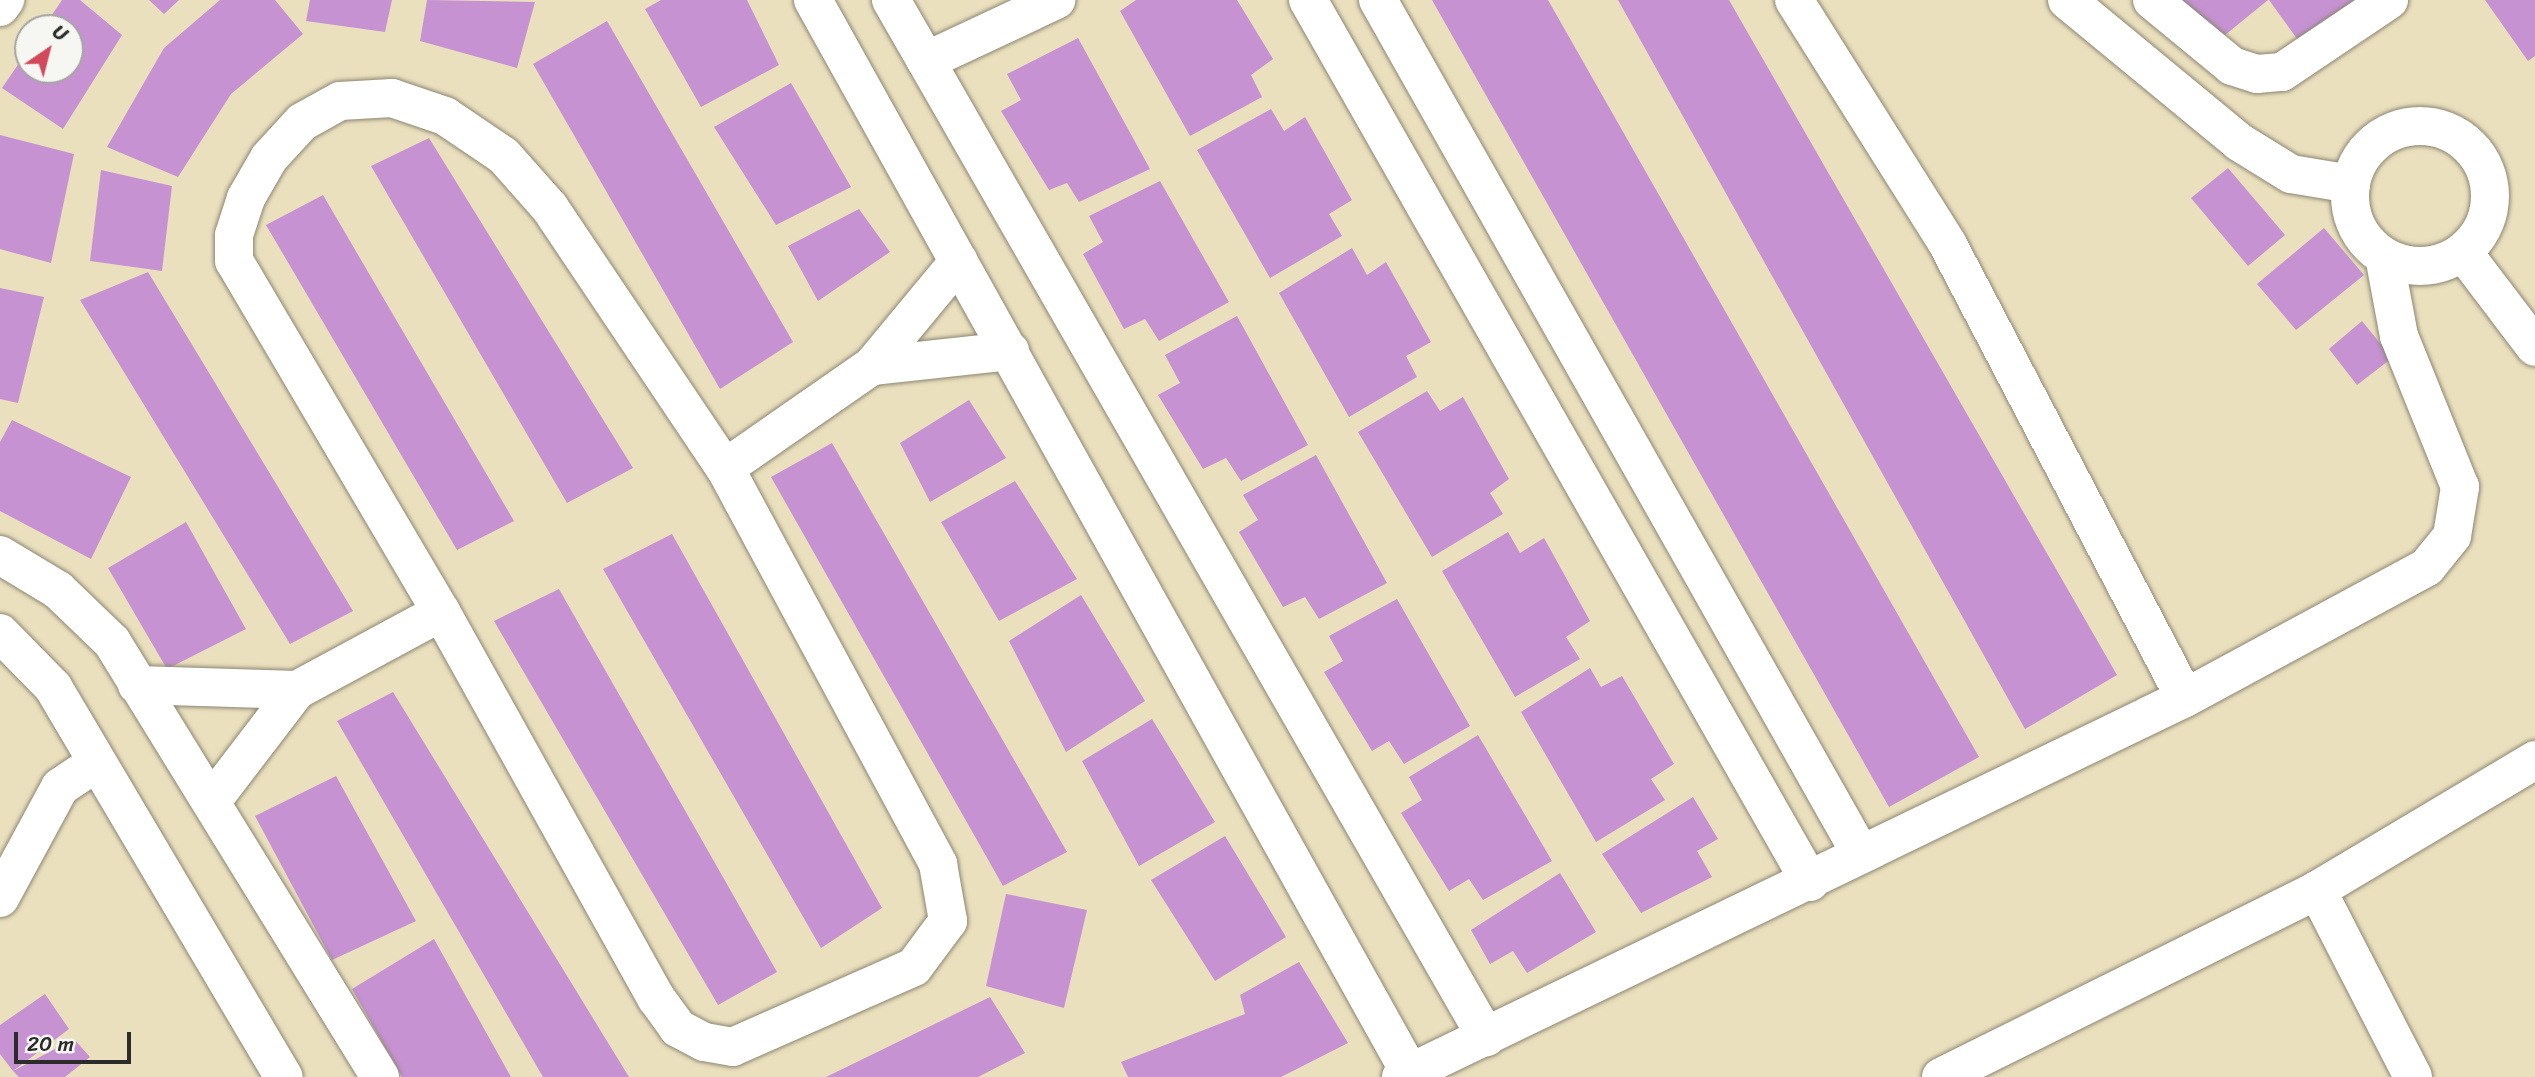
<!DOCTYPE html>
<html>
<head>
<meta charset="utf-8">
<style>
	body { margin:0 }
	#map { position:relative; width:2535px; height:1077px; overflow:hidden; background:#ebe0be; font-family:Sriracha,sans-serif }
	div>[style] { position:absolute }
	.building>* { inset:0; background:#c692d2 }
	.roads { filter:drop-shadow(0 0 2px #8b8674) drop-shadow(0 0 2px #8b8674) }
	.minor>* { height:38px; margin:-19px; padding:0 19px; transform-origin:19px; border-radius:19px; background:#fff }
	.minor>.ring { margin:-19px; padding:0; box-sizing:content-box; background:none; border:38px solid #fff; border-radius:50% }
	span { translate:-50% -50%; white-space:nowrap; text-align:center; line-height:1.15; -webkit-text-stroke:5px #f6f6f2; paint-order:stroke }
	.north { position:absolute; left:14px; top:14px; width:70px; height:70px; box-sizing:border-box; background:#f6f6f2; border:2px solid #a5a5a2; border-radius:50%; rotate:35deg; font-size:19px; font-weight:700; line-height:28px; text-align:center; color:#2b2b2b }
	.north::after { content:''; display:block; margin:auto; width:24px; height:32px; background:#d1495b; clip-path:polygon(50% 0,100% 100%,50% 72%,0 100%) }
	.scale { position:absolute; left:14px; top:1032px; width:117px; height:32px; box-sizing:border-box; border:4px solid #2b2b2b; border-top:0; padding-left:9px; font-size:21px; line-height:24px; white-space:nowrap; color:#2b2b2b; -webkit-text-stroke:5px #f6f6f2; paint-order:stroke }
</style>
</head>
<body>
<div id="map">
	<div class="building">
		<div style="clip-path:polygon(62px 0,80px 0,122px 35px,63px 129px,2px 88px,28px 50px,28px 70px,70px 70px,70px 28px,43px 28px)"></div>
		<div style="clip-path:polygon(149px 0,179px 0,164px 14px)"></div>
		<div style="clip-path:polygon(220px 0,275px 0,303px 34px,231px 94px,178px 177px,107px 147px,164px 48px)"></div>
		<div style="clip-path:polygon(310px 0,392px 0,385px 32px,306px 21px)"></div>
		<div style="clip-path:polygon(427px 0,535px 2px,517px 68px,420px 41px)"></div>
		<div style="clip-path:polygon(661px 0,747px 0,779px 65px,701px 107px,645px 9px)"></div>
		<div style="clip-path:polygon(1136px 0,1237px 0,1273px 59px,1251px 75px,1262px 97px,1190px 136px,1120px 11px)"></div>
		<div style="clip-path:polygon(1432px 0,1548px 0,1979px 757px,1889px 807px)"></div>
		<div style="clip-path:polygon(1618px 0,1729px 0,2117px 675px,2025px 729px)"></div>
		<div style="clip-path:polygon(2178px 0,2268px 0,2214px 44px)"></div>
		<div style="clip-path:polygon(2269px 0,2365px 0,2300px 43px)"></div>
		<div style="clip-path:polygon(2485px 0,2535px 0,2535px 56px,2528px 61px)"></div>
		<div style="clip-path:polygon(607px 21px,793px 342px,720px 389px,533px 64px)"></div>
		<div style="clip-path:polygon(1078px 38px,1150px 169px,1079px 202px,1067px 183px,1049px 190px,1001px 111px,1021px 100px,1007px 74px)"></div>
		<div style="clip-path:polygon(791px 83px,851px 187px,776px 225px,714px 127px)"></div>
		<div style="clip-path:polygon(1271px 109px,1284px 131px,1305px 117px,1352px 200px,1329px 214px,1342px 236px,1270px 278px,1197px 150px)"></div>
		<div style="clip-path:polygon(0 135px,74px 154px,51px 263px,0 249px)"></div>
		<div style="clip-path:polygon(429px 138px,633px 468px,567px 503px,371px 166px)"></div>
		<div style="clip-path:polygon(2228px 168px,2285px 235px,2248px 266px,2191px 198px)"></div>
		<div style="clip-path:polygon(101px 170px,172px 186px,162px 271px,90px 261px)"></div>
		<div style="clip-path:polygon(1160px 181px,1229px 302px,1159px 341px,1145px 319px,1124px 329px,1083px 254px,1103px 242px,1089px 216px)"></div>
		<div style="clip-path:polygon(323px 195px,514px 521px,457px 550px,266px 225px)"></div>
		<div style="clip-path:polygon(859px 209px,890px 252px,818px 301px,788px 246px)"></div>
		<div style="clip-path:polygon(2324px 228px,2364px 275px,2296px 330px,2257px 284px)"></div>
		<div style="clip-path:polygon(1352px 248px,1367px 275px,1386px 262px,1431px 342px,1406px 356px,1417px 377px,1349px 417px,1279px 293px)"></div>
		<div style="clip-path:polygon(148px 272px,353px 611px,290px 644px,80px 300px)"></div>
		<div style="clip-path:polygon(0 288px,44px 297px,18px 403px,0 399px)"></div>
		<div style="clip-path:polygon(1237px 316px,1308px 445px,1241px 481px,1226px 458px,1203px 469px,1158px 395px,1180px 383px,1165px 355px)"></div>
		<div style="clip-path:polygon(2362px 321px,2392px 358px,2357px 385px,2329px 349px)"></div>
		<div style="clip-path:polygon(1427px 391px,1440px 411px,1463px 397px,1509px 479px,1490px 493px,1503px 514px,1432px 557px,1358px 432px)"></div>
		<div style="clip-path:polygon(969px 400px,1006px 458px,930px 502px,900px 443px)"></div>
		<div style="clip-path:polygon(12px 420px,131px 477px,91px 559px,0 511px,0 442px)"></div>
		<div style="clip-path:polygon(832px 443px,1067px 852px,1003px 886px,771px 477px)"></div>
		<div style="clip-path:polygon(1316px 455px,1387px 583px,1319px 619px,1305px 597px,1283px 607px,1239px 532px,1258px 520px,1243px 495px)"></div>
		<div style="clip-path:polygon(1015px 481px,1077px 579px,999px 621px,941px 522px)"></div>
		<div style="clip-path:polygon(186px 522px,246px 629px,167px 669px,108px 568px)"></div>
		<div style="clip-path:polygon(1508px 532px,1520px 553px,1544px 538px,1590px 621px,1566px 637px,1580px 659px,1515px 697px,1442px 571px)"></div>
		<div style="clip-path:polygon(672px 534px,882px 908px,821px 948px,603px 569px)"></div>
		<div style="clip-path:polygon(559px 589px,777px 972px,718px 1005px,494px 621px)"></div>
		<div style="clip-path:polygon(1081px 595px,1145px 701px,1066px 752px,1009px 641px)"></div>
		<div style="clip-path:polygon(1397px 599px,1470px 726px,1404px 764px,1389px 741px,1372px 751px,1324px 672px,1343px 661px,1329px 636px)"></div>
		<div style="clip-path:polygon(1590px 668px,1601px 687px,1622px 676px,1674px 764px,1651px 779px,1665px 800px,1596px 842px,1521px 712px)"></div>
		<div style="clip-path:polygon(393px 692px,629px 1077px,543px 1077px,337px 721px)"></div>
		<div style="clip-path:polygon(1152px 719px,1215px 822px,1139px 866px,1082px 761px)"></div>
		<div style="clip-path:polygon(1478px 735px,1552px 861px,1483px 900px,1469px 879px,1449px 891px,1401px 813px,1422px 800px,1409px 777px)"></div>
		<div style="clip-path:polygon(336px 776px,416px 921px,332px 960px,255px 816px)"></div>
		<div style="clip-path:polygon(1693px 797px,1718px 839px,1697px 851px,1712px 877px,1641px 913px,1602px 854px)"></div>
		<div style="clip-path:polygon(1225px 836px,1286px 937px,1215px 981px,1151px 880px)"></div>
		<div style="clip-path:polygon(1560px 873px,1596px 932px,1527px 973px,1513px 951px,1490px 964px,1471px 930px)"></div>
		<div style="clip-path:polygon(1006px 894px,1087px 910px,1064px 1008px,986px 986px)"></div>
		<div style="clip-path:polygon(434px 939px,511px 1077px,402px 1077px,352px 989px)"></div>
		<div style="clip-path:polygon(1299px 962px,1348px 1043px,1281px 1077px,1128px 1077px,1121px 1062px,1245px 1014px,1240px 995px)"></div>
		<div style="clip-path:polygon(45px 994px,69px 1029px,13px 1071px,74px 1039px,90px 1057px,65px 1077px,19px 1077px,13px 1071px,0 1054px,0 1025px)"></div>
		<div style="clip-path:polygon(990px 997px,1025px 1053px,978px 1077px,826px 1077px)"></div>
	</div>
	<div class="roads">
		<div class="minor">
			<div style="left:813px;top:0;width:1228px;rotate:60.91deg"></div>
			<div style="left:891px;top:0;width:1196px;rotate:60.15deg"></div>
			<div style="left:1308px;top:0;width:1015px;rotate:60.35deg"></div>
			<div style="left:1378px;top:0;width:978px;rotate:60.52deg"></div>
			<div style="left:1794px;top:0;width:287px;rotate:57.8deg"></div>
			<div style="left:1947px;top:243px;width:513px;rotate:62.39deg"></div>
			<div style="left:2067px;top:0;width:223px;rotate:39.5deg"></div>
			<div style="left:2239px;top:142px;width:61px;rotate:31.6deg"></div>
			<div style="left:2291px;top:174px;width:61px;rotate:9.5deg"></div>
			<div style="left:2152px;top:0;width:104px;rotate:39.5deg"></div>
			<div style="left:2232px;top:66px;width:26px;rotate:18deg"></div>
			<div style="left:2257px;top:74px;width:25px;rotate:-5deg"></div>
			<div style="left:2282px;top:72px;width:129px;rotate:-33.9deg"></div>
			<div style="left:0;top:7px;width:9px;rotate:-54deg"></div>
			<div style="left:926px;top:61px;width:144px;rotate:-25.1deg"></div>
			<div style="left:392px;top:98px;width:56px;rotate:18.8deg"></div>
			<div style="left:445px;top:116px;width:71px;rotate:34.1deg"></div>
			<div style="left:504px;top:156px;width:69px;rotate:48.5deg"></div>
			<div style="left:550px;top:208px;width:313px;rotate:56.1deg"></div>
			<div style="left:725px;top:468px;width:450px;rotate:61.7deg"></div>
			<div style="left:938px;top:864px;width:58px;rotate:80deg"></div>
			<div style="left:948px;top:921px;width:57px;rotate:126.5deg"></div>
			<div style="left:914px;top:967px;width:198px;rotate:156.2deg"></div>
			<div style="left:733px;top:1047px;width:29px;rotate:-170deg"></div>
			<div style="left:704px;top:1042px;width:30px;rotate:-152deg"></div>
			<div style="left:678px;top:1028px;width:37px;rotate:-126deg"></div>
			<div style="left:656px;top:998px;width:442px;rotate:-119.1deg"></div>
			<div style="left:441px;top:612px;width:407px;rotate:-120.5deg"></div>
			<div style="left:234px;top:261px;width:26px;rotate:-90deg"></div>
			<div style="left:234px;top:235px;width:39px;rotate:-72deg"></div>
			<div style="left:246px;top:198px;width:46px;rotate:-60.1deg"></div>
			<div style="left:269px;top:158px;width:49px;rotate:-47.5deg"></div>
			<div style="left:302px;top:122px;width:43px;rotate:-28.9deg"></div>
			<div style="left:340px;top:101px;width:52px;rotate:-3.3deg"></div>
			<div class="ring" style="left:2350px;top:126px;width:102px;height:102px"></div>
			<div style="left:2463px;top:252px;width:119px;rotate:52.8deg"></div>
			<div style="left:872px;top:366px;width:139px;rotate:-6.2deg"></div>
			<div style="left:725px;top:468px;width:179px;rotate:-34.8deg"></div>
			<div style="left:872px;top:366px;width:136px;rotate:-50.4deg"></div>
			<div style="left:0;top:555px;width:68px;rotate:31.1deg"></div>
			<div style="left:58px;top:590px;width:75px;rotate:43.9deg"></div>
			<div style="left:112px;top:642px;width:511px;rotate:58.36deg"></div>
			<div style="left:0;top:633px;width:76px;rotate:45.5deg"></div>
			<div style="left:53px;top:687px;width:453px;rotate:59.4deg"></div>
			<div style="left:137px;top:685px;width:160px;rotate:1.8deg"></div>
			<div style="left:212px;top:801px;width:140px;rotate:-52.6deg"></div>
			<div style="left:297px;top:690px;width:164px;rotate:-28.4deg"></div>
			<div style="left:2317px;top:890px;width:254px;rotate:-30.8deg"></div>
			<div style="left:0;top:898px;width:126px;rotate:-61.6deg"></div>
			<div style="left:60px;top:787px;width:43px;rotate:-33.7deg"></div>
			<div style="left:1401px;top:1077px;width:871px;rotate:-25.8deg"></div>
			<div style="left:2185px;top:698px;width:275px;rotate:-28.4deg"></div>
			<div style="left:2427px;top:567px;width:40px;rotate:-51deg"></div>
			<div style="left:2452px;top:536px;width:50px;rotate:-80.7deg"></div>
			<div style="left:2460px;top:487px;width:163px;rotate:-112deg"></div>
			<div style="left:2399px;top:336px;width:81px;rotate:-100.6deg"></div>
			<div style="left:1941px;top:1077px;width:420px;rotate:-26.4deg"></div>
			<div style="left:2317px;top:890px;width:210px;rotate:62.8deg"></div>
		</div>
	</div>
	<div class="north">U</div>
	<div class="scale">20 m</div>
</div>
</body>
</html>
